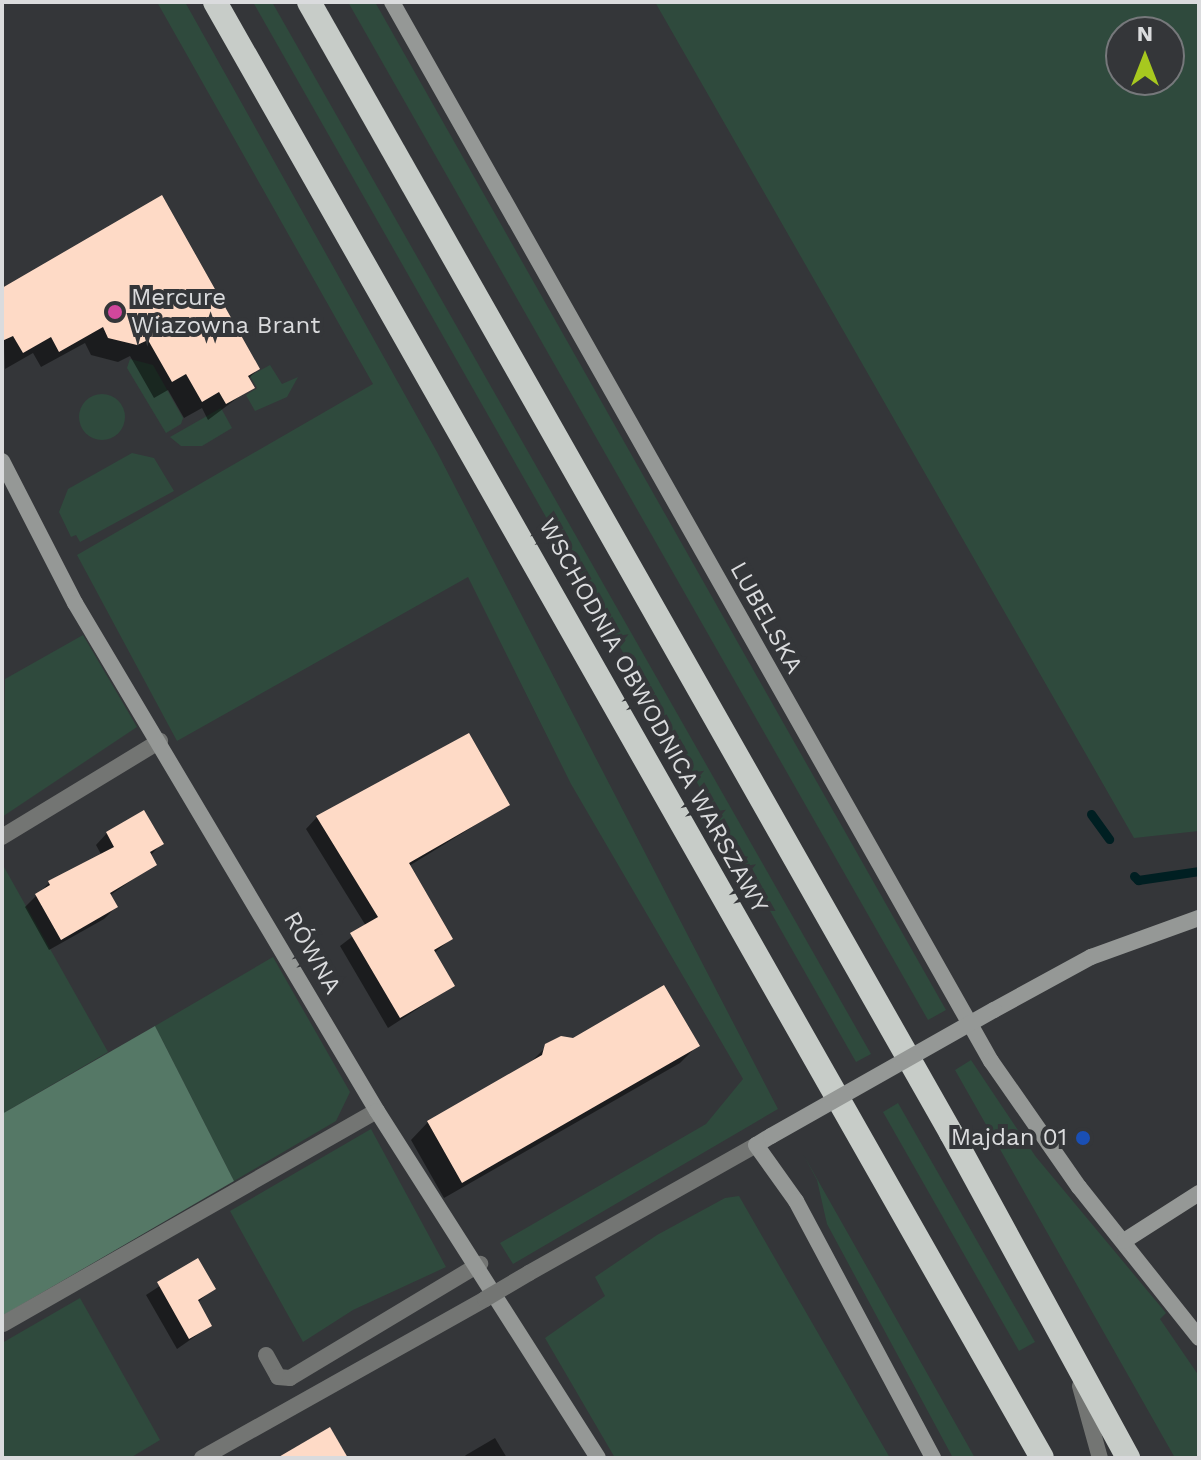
<!DOCTYPE html>
<html>
<head>
<meta charset="utf-8">
<style>
	body { margin:0 }
	#map { position:relative; width:1201px; height:1460px; overflow:hidden; background:#343639; font-family:"Work Sans",sans-serif }
	div>[style] { position:absolute }
	.green>* { inset:0; background:#2f4a3d }
	.round { border-radius:50% }
	.forest>* { inset:0; background:#557866 }
	.shadow>* { inset:0; background:#0007 }
	.stream>* { height:9px; margin:-4.5px; padding:0 4.5px; transform-origin:4.5px; border-radius:4.5px; background:#001f22 }
	.building>* { inset:0; background:#fedac6 }
	.lane>* { height:16px; margin:-8px; padding:0 8px; transform-origin:8px; border-radius:8px; background:#737573 }
	.street>* { height:16px; margin:-8px; padding:0 8px; transform-origin:8px; border-radius:8px; background:#737573 }
	.secondary>* { height:16px; margin:-8px; padding:0 8px; transform-origin:8px; border-radius:8px; background:#959896 }
	.highway>* { height:24px; margin:-12px; padding:0 12px; transform-origin:12px; border-radius:12px; background:#c7ccc8 }
	.street-bridge>* { height:16px; margin:-8px; padding:0 8px; transform-origin:8px; border-radius:8px; background:#737573 }
	.secondary-bridge>* { height:16px; margin:-8px; padding:0 8px; transform-origin:8px; border-radius:8px; background:#959896 }
	.dots>* { width:22px; height:22px; translate:-50% -50%; box-sizing:border-box; border:4px solid #343639; border-radius:50% }
	span { translate:-50% -50%; white-space:nowrap; text-align:center; line-height:1.15; -webkit-text-stroke:8px #343639; paint-order:stroke }
	.poi-label { font-size:24px; color:#dadbdd }
	.left { translate:0 -50%; text-align:left }
	.right { translate:-100% -50%; text-align:right }
	.street-label { font-size:24px; color:#dadbdd }
	.frame { position:absolute; inset:0; border:4px solid #dadbdd; pointer-events:none }
	.north { position:absolute; left:1105px; top:16px; width:80px; height:80px; box-sizing:border-box; background:#343639; border:2px solid #76787b; border-radius:50%; rotate:0deg; font-size:22px; font-weight:700; line-height:32px; text-align:center; color:#dadbdd }
	.north::after { content:''; display:block; margin:auto; width:28px; height:36px; background:#a7c81f; clip-path:polygon(50% 0,100% 100%,50% 72%,0 100%) }
</style>
</head>
<body>
<div id="map">
	<div class="green">
		<div style="clip-path:polygon(157px 2px,185px 2px,437px 452px,778px 1109px,513px 1264px,500px 1243px,706px 1124px,743px 1079px,571px 784px,468px 577px,177px 741px,77px 555px,373px 384px)"></div>
		<div style="clip-path:polygon(253px 2px,272px 2px,871px 1054px,856px 1062px)"></div>
		<div style="clip-path:polygon(348px 2px,375px 2px,946px 1010px,928px 1020px)"></div>
		<div style="clip-path:polygon(evenodd,655px 2px,1199px 2px,1199px 831px,1134px 838px,655px 2px,1121px 32px,1169px 32px,1169px 80px,1121px 80px,1121px 32px)"></div>
		<div style="clip-path:polygon(130px 359px,153px 365px,183px 418px,181px 424px,166px 433px,127px 368px)"></div>
		<div style="clip-path:polygon(270px 365px,282px 384px,298px 377px,287px 397px,255px 411px,246px 395px,257px 388px,250px 376px)"></div>
		<div class="round" style="left:79px;top:394px;width:46px;height:46px"></div>
		<div style="clip-path:polygon(221px 408px,232px 428px,202px 446px,181px 446px,170px 437px)"></div>
		<div style="clip-path:polygon(132px 453px,154px 458px,174px 491px,80px 542px,76px 535px,71px 537px,59px 512px,68px 489px)"></div>
		<div style="clip-path:polygon(83px 635px,137px 727px,2px 817px,5px 679px)"></div>
		<div style="clip-path:polygon(4px 867px,108px 1052px,2px 1114px,2px 868px)"></div>
		<div style="clip-path:polygon(273px 957px,350px 1092px,336px 1121px,234px 1181px,155px 1026px)"></div>
		<div style="clip-path:polygon(971px 1060px,1036px 1157px,1166px 1313px,1160px 1319px,1199px 1376px,1199px 1458px,1175px 1458px,955px 1070px)"></div>
		<div style="clip-path:polygon(898px 1103px,1035px 1342px,1019px 1351px,883px 1112px)"></div>
		<div style="clip-path:polygon(371px 1129px,446px 1267px,353px 1310px,303px 1342px,230px 1211px)"></div>
		<div style="clip-path:polygon(803px 1154px,975px 1458px,953px 1458px,827px 1224px,817px 1180px)"></div>
		<div style="clip-path:polygon(739px 1196px,890px 1458px,615px 1458px,545px 1338px,605px 1296px,595px 1277px,657px 1235px,725px 1198px)"></div>
		<div style="clip-path:polygon(80px 1298px,160px 1440px,130px 1458px,2px 1458px,2px 1343px)"></div>
	</div>
	<div class="forest">
		<div style="clip-path:polygon(155px 1026px,234px 1181px,2px 1316px,2px 1114px)"></div>
	</div>
	<div class="shadow">
		<div style="clip-path:polygon(2px 290px,258px 369px,248px 379px,252px 387px,208px 420px,202px 408px,184px 418px,168px 390px,154px 398px,130px 356px,118px 362px,91px 355px,85px 343px,41px 367px,33px 353px,5px 369px)"></div>
		<div style="clip-path:polygon(508px 805px,409px 866px,451px 939px,434px 953px,453px 986px,388px 1028px,340px 946px,366px 926px,306px 829px,317px 817px)"></div>
		<div style="clip-path:polygon(107px 833px,161px 844px,150px 856px,155px 864px,109px 896px,116px 907px,104px 919px,49px 950px,25px 907px,49px 883px,102px 856px,96px 845px)"></div>
		<div style="clip-path:polygon(547px 1046px,697px 1046px,680px 1063px,444px 1198px,411px 1140px,428px 1122px,529px 1064px)"></div>
		<div style="clip-path:polygon(198px 1261px,213px 1289px,197px 1303px,210px 1326px,177px 1349px,146px 1295px)"></div>
		<div style="clip-path:polygon(495px 1438px,507px 1458px,463px 1458px,466px 1455px)"></div>
	</div>
	<div class="stream">
		<div style="left:1091px;top:814px;width:31px;rotate:54deg"></div>
		<div style="left:1134px;top:876px;width:6px;rotate:45deg"></div>
		<div style="left:1138px;top:880px;width:62px;rotate:-8.4deg"></div>
	</div>
	<div class="building">
		<div style="clip-path:polygon(162px 195px,260px 369px,248px 376px,255px 388px,226px 404px,219px 392px,202px 402px,186px 374px,172px 382px,148px 340px,137px 345px,108px 338px,103px 327px,59px 352px,51px 337px,23px 353px,13px 336px,2px 341px,2px 288px)"></div>
		<div style="clip-path:polygon(469px 733px,510px 805px,409px 863px,453px 939px,434px 950px,455px 986px,400px 1018px,350px 933px,378px 917px,316px 816px)"></div>
		<div style="clip-path:polygon(144px 810px,164px 844px,150px 852px,157px 865px,110px 893px,118px 907px,61px 940px,35px 894px,50px 885px,48px 881px,114px 847px,106px 832px)"></div>
		<div style="clip-path:polygon(664px 985px,700px 1046px,462px 1183px,427px 1121px,542px 1055px,545px 1044px,561px 1036px,573px 1038px)"></div>
		<div style="clip-path:polygon(198px 1258px,216px 1289px,198px 1300px,212px 1326px,189px 1339px,157px 1282px)"></div>
		<div style="clip-path:polygon(330px 1427px,348px 1458px,277px 1458px)"></div>
	</div>
	<div class="lane">
		<div style="left:2px;top:837px;width:185px;rotate:-31.3deg"></div>
		<div style="left:3px;top:1324px;width:430px;rotate:-29.7deg"></div>
		<div style="left:266px;top:1355px;width:25px;rotate:61deg"></div>
		<div style="left:278px;top:1377px;width:12px;rotate:5deg"></div>
		<div style="left:290px;top:1378px;width:222px;rotate:-31deg"></div>
		<div style="left:1080px;top:1386px;width:75px;rotate:74.5deg"></div>
	</div>
	<div class="street">
		<div style="left:529px;top:1273px;width:261px;rotate:-29.4deg"></div>
		<div style="left:202px;top:1458px;width:325px;rotate:-29.3deg"></div>
	</div>
	<div class="secondary">
		<div style="left:392px;top:2px;width:1217px;rotate:60.51deg"></div>
		<div style="left:991px;top:1061px;width:154px;rotate:55.1deg"></div>
		<div style="left:1079px;top:1187px;width:193px;rotate:51.5deg"></div>
		<div style="left:2px;top:461px;width:160px;rotate:62.8deg"></div>
		<div style="left:75px;top:603px;width:591px;rotate:59.27deg"></div>
		<div style="left:377px;top:1111px;width:411px;rotate:57.5deg"></div>
		<div style="left:994px;top:1010px;width:111px;rotate:-28.7deg"></div>
		<div style="left:1091px;top:957px;width:115px;rotate:-19.9deg"></div>
		<div style="left:771px;top:1136px;width:17px;rotate:149deg"></div>
		<div style="left:756px;top:1145px;width:69px;rotate:54.5deg"></div>
		<div style="left:796px;top:1201px;width:291px;rotate:61.9deg"></div>
		<div style="left:1124px;top:1241px;width:89px;rotate:-32.6deg"></div>
	</div>
	<div class="highway">
		<div style="left:215px;top:2px;width:1674px;rotate:60.4deg"></div>
		<div style="left:309px;top:2px;width:1301px;rotate:60.42deg"></div>
		<div style="left:951px;top:1133px;width:370px;rotate:61.4deg"></div>
	</div>
	<div class="street-bridge">
		<div style="left:485px;top:1299px;width:51px;rotate:-30.6deg"></div>
	</div>
	<div class="secondary-bridge">
		<div style="left:771px;top:1136px;width:256px;rotate:-29.5deg"></div>
	</div>
	<div class="dots">
		<div style="left:115px;top:312px;background:#d1479c"></div>
		<div style="left:1083px;top:1138px;background:#1a4fb4"></div>
	</div>
	<div class="poi-label">
		<span class="left" style="left:131px;top:312px">Mercure<br>Wiazowna Brant</span>
		<span class="right" style="left:1067px;top:1138px">Majdan 01</span>
	</div>
	<div class="street-label">
		<span style="left:766px;top:618px;rotate:61deg">LUBELSKA</span>
		<span style="left:653px;top:716px;rotate:61deg">WSCHODNIA OBWODNICA WARSZAWY</span>
		<span style="left:312px;top:953px;rotate:60deg">RÓWNA</span>
	</div>
	<div class="frame"></div>
	<div class="north">N</div>
</div>
</body>
</html>
